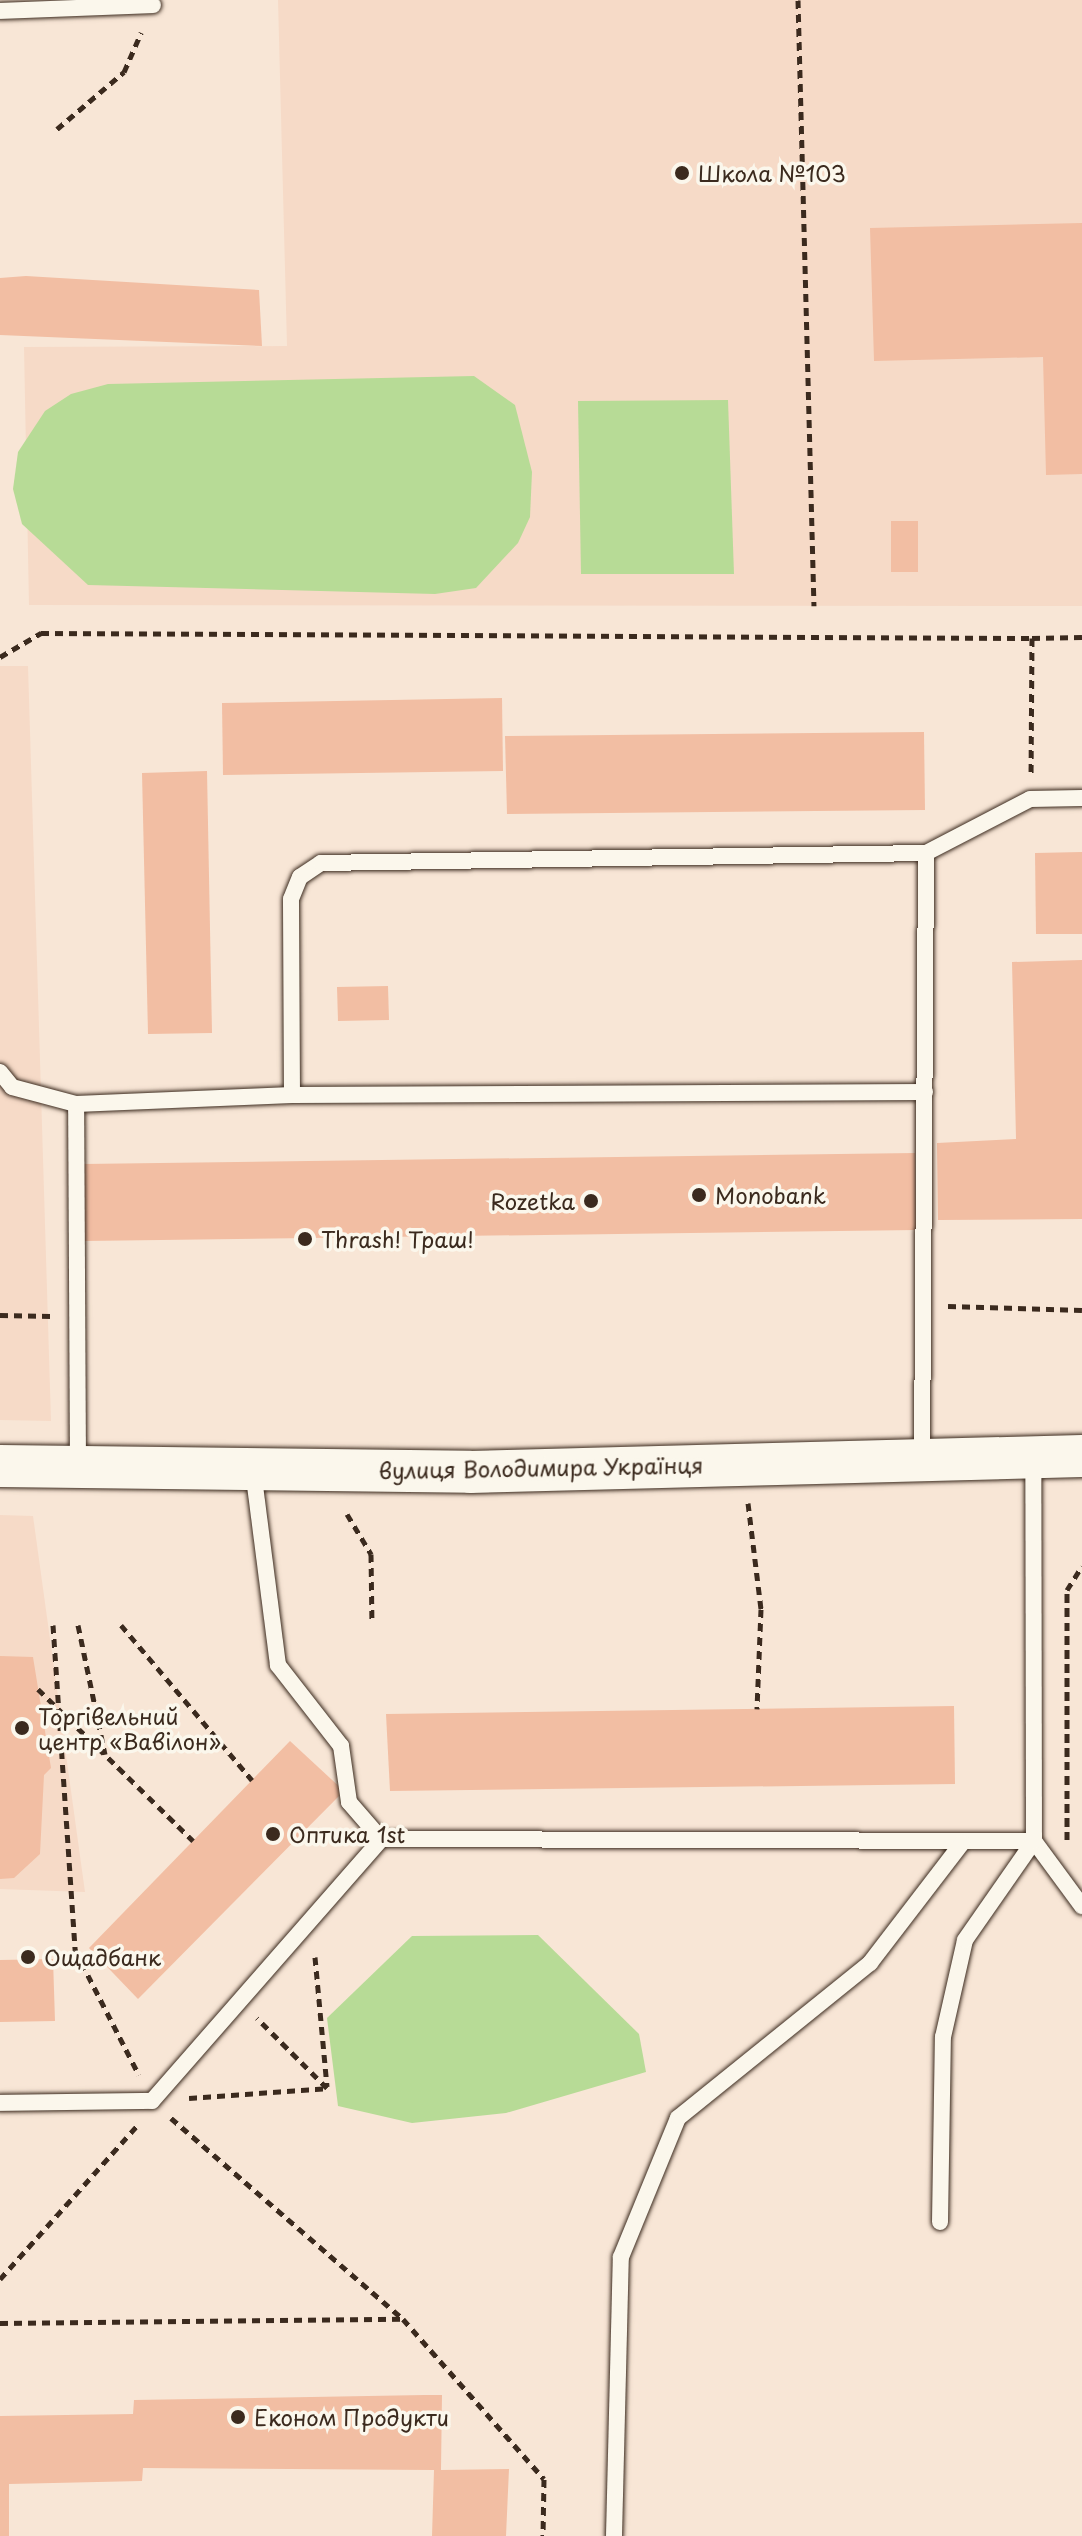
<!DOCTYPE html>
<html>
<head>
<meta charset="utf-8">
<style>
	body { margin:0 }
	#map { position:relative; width:1082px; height:2536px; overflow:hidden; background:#f8e6d6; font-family:"Playpen Sans",sans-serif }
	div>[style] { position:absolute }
	.built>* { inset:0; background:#f6dac7 }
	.green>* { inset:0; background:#b7db96 }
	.building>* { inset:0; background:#f2bea3 }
	.path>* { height:5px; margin-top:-2.5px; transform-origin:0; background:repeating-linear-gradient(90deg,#3b2a1e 0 8px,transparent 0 14px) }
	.roads { filter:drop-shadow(0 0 2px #3b2a1e) drop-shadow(0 0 2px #3b2a1e) }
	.lane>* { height:16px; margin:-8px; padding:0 8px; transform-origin:8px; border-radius:8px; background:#fbf7ec }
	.secondary>* { height:42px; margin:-21px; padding:0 21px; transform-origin:21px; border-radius:21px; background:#fbf7ec }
	.dots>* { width:22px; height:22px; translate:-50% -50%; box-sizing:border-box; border:4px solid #fbf7ec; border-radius:50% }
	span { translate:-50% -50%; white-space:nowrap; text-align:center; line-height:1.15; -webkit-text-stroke:7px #fbf7ec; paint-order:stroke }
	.poi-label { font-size:22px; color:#3b2a1e }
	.left { translate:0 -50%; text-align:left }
	.right { translate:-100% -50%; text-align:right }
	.street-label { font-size:22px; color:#3b2a1e }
</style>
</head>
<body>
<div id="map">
	<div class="built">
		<div style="clip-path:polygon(278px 0,1082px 0,1082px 606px,29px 605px,24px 347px,287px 346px)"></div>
		<div style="clip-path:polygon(0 666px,28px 666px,51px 1421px,0 1420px)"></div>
		<div style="clip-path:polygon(0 1515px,33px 1516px,85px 1892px,0 1889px)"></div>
	</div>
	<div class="green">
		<div style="clip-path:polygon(474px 376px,515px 405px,532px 472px,530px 517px,518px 543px,476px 588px,435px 594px,88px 585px,22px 524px,13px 489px,18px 452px,45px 411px,71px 394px,108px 384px)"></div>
		<div style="clip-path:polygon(728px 400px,734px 574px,581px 574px,578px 401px)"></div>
		<div style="clip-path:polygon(538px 1935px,639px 2034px,646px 2072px,506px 2113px,412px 2123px,338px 2106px,327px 2018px,412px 1936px)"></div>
	</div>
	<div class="building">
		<div style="clip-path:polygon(1082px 223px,1082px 474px,1046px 475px,1043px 357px,874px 361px,870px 228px)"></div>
		<div style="clip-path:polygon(26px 276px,259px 290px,262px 346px,0 335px,0 278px)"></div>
		<div style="clip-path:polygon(891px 521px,918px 521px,918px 572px,891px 572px)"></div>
		<div style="clip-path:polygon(502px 698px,503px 771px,223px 775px,222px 703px)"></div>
		<div style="clip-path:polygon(924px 732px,925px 810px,507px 814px,505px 736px)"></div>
		<div style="clip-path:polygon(207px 771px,212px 1033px,148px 1034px,142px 773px)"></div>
		<div style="clip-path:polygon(1082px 852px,1082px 934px,1036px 934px,1035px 853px)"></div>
		<div style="clip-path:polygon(1082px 960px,1082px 1219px,938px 1220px,937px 1143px,1016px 1139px,1012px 962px)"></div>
		<div style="clip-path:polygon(388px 986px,389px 1020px,338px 1021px,337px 987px)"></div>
		<div style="clip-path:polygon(915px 1153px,916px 1230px,84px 1241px,83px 1164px)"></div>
		<div style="clip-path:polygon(0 1656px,33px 1657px,51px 1768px,44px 1775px,40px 1854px,14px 1878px,0 1879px)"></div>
		<div style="clip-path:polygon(954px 1706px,955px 1784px,390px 1791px,386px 1714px)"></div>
		<div style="clip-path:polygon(290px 1741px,344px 1791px,138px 1999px,89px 1948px)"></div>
		<div style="clip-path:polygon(53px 1959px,55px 2021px,0 2022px,0 1960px)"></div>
		<div style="clip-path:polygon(425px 2395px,442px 2395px,441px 2470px,509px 2469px,506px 2536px,432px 2536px,434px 2470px,143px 2468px,142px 2481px,9px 2484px,9px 2536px,0 2536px,0 2416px,133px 2414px,134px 2400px)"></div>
	</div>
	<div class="path">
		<div style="left:798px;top:0;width:606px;rotate:88.49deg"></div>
		<div style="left:57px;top:129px;width:88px;rotate:-40.4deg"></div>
		<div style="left:124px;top:72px;width:43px;rotate:-66.4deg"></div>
		<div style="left:1032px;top:638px;width:50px;rotate:-1.1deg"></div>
		<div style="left:0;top:657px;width:48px;rotate:-30.3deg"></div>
		<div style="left:41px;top:633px;width:991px;rotate:0.29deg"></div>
		<div style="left:1032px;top:638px;width:136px;rotate:90.4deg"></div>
		<div style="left:948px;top:1306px;width:134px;rotate:1.7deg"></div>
		<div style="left:0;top:1315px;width:51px;rotate:1.1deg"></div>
		<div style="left:748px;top:1503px;width:107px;rotate:83deg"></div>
		<div style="left:761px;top:1609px;width:100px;rotate:92.3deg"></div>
		<div style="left:347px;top:1514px;width:47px;rotate:59deg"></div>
		<div style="left:371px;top:1554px;width:68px;rotate:89.2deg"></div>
		<div style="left:53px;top:1625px;width:326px;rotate:86.1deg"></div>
		<div style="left:75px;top:1950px;width:140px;rotate:62.9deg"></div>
		<div style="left:78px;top:1625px;width:132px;rotate:78.2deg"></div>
		<div style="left:121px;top:1625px;width:203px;rotate:49.8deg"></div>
		<div style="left:38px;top:1689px;width:217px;rotate:44.4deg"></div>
		<div style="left:1067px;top:1840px;width:250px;rotate:-90deg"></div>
		<div style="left:1067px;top:1590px;width:28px;rotate:-58deg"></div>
		<div style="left:315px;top:1957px;width:130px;rotate:84.7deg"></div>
		<div style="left:189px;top:2098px;width:138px;rotate:-4.1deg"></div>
		<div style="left:327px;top:2088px;width:99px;rotate:-135deg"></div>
		<div style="left:171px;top:2118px;width:307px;rotate:40.9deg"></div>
		<div style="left:0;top:2279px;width:205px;rotate:-48.2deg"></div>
		<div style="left:0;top:2323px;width:403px;rotate:-0.6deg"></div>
		<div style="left:403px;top:2319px;width:213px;rotate:48.6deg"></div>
		<div style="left:544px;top:2479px;width:57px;rotate:91deg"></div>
	</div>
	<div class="roads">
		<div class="lane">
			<div style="left:0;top:11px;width:153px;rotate:-2.2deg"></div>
			<div style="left:0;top:1072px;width:19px;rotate:51deg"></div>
			<div style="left:12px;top:1087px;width:66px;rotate:14.9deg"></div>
			<div style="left:292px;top:1095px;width:196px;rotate:-90.3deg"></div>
			<div style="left:291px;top:899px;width:24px;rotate:-68deg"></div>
			<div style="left:300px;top:877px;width:25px;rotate:-34deg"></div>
			<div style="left:321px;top:863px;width:605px;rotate:-0.95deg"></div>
			<div style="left:922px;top:1458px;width:605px;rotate:-89.62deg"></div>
			<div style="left:926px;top:853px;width:117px;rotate:-27.4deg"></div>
			<div style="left:1030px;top:799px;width:52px;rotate:-1.1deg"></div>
			<div style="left:78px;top:1465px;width:361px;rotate:-90.3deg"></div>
			<div style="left:76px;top:1104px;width:216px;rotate:-2.4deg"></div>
			<div style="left:292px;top:1095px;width:633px;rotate:-0.27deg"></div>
			<div style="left:381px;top:1839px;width:653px;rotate:0.18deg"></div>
			<div style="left:1034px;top:1841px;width:81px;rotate:53.6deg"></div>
			<div style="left:0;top:2103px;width:152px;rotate:-0.8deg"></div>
			<div style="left:152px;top:2101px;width:348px;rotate:-48.8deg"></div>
			<div style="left:381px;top:1839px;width:49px;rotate:-130.9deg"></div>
			<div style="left:349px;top:1802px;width:57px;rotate:-98.1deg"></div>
			<div style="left:341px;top:1746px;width:103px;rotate:-127.9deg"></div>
			<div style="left:278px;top:1665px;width:196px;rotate:-97.3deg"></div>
			<div style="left:940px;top:2222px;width:185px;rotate:-89.1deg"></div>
			<div style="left:943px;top:2037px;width:99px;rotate:-77.2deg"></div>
			<div style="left:965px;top:1940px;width:121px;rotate:-55.1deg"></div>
			<div style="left:1034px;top:1841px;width:384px;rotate:-90.1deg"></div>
			<div style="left:614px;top:2536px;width:279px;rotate:-88.6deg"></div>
			<div style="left:621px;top:2257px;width:150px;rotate:-67.7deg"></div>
			<div style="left:678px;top:2118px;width:247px;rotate:-38.9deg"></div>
			<div style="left:870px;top:1963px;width:151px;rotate:-52.5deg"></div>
		</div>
		<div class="secondary">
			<div style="left:0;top:1466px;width:470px;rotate:0.7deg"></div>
			<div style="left:470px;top:1472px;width:612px;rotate:-1.5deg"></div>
		</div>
	</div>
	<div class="dots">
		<div style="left:682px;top:173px;background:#3b2a1e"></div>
		<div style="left:699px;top:1195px;background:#3b2a1e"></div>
		<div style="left:591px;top:1201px;background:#3b2a1e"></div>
		<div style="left:305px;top:1239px;background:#3b2a1e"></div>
		<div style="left:22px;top:1728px;background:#3b2a1e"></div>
		<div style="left:273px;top:1834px;background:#3b2a1e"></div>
		<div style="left:28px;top:1957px;background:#3b2a1e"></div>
		<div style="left:238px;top:2417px;background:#3b2a1e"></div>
	</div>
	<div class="poi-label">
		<span class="left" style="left:698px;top:173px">Школа №103</span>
		<span class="left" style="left:715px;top:1195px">Monobank</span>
		<span class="right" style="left:575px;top:1201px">Rozetka</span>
		<span class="left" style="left:321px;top:1239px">Thrash! Траш!</span>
		<span class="left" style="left:38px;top:1728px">Торгівельний<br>центр «Вавілон»</span>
		<span class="left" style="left:289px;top:1834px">Оптика 1st</span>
		<span class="left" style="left:44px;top:1957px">Ощадбанк</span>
		<span class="left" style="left:254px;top:2417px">Економ Продукти</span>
	</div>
	<div class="street-label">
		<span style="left:541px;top:1467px;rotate:-1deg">вулиця Володимира Українця</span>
	</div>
</div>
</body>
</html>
